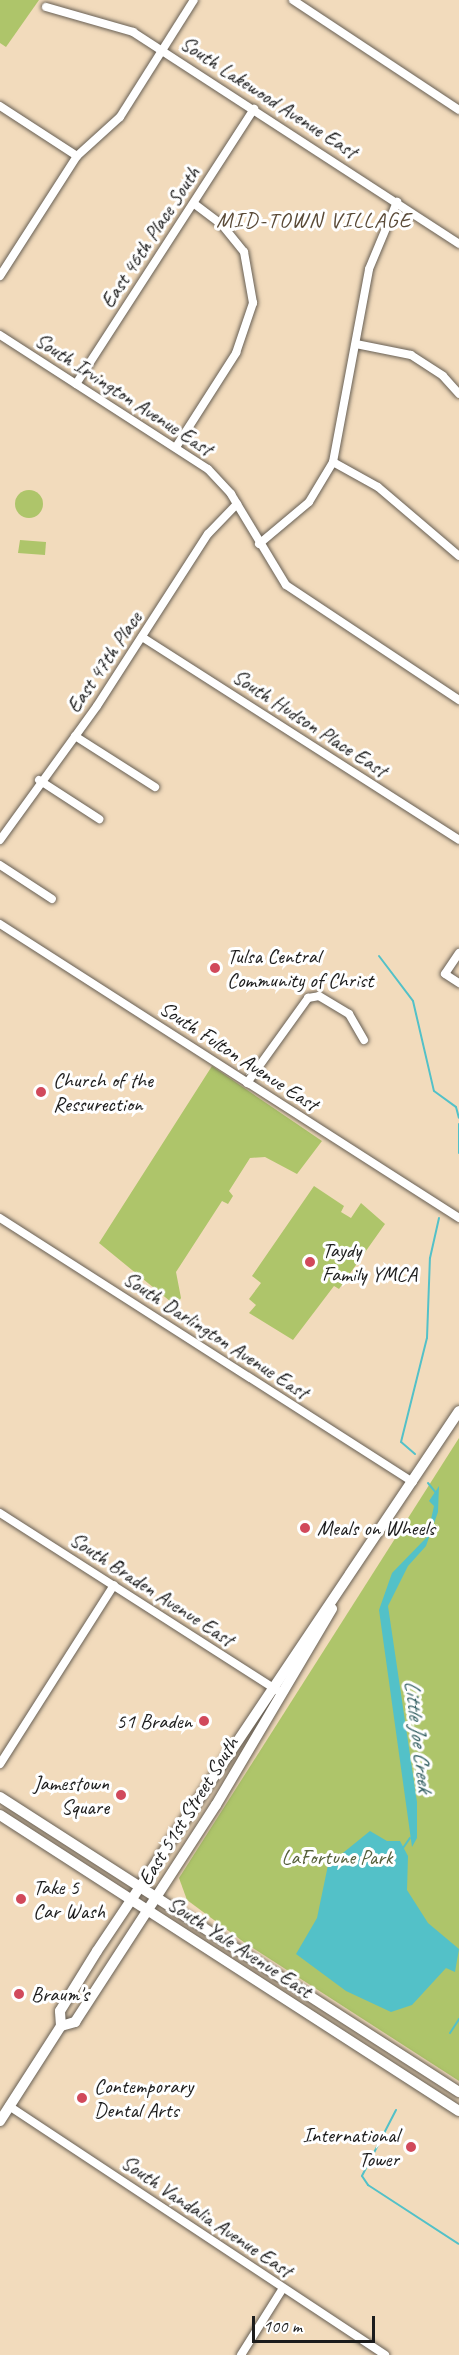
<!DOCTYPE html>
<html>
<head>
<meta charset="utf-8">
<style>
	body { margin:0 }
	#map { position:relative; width:459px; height:2355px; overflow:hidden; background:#f2dbbc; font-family:Caveat,sans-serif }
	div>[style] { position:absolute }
	.green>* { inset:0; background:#aec56a }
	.round { border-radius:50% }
	.water>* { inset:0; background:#53c1c8 }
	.stream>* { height:2px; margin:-1px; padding:0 1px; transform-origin:1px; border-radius:1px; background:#53c1c8 }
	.roads { filter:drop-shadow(0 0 2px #675f54) drop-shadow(0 0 2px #675f54) }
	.minor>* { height:8px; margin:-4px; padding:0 4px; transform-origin:4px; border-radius:4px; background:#fff }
	.major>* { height:10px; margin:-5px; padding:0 5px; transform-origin:5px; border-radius:5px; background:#fff }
	.dots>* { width:16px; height:16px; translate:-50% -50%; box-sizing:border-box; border:3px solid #fff; border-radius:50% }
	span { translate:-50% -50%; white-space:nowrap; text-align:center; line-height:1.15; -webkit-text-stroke:6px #fff; paint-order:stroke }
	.street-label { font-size:21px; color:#1c1c1c }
	.poi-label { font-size:21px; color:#1c1c1c }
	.left { translate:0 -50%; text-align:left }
	.right { translate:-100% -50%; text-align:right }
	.park-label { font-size:21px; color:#56603b }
	.neighbourhood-label { font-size:22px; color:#594936; letter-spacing:1.5px }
	.water-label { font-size:22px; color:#325e61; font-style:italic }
	.scale { position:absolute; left:252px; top:2316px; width:123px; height:27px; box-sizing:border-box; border:3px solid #1c1c1c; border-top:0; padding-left:8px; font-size:18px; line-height:21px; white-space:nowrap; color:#1c1c1c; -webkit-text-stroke:4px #fff; paint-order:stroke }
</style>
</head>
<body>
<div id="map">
	<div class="green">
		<div style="clip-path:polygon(0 0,39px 0,6px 47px,0 43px)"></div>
		<div class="round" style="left:15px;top:490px;width:28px;height:28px"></div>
		<div style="clip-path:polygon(20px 540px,46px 542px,45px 555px,18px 553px)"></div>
		<div style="clip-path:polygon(212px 1066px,322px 1141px,297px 1174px,265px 1157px,250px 1158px,229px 1191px,233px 1196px,228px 1204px,222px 1201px,176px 1272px,181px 1298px,176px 1306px,99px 1243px)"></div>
		<div style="clip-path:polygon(314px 1186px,344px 1206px,341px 1212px,351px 1218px,361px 1203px,385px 1224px,339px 1289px,334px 1286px,293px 1340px,249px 1313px,256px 1305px,249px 1299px,261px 1283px,252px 1276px)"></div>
		<div style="clip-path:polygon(459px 1438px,459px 2081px,245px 1943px,187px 1900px,179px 1878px)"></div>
	</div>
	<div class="water">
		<div style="clip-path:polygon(439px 1486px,438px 1512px,426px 1546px,408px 1566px,388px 1606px,417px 1802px,417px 1838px,412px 1847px,379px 1610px,392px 1573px,427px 1537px,434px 1506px,429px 1501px)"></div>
		<div style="clip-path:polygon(370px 1831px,387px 1841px,400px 1841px,408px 1856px,407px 1890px,428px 1923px,459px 1949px,455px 1972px,446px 1968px,412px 2005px,391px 2012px,346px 1991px,296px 1954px,317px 1918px,328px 1865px)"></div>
	</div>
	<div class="stream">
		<div style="left:379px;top:956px;width:56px;rotate:52.9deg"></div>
		<div style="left:413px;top:1001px;width:92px;rotate:76.9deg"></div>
		<div style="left:434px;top:1091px;width:27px;rotate:36deg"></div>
		<div style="left:456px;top:1107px;width:11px;rotate:75deg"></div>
		<div style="left:459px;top:1124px;width:29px;rotate:90deg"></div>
		<div style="left:415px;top:1454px;width:18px;rotate:-139deg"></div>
		<div style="left:401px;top:1442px;width:107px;rotate:-76deg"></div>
		<div style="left:427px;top:1338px;width:80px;rotate:-87.9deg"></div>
		<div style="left:430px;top:1258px;width:41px;rotate:-77.3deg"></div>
		<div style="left:428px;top:1483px;width:13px;rotate:51deg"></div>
		<div style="left:403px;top:1848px;width:12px;rotate:-55deg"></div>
		<div style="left:450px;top:2033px;width:17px;rotate:-57deg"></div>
		<div style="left:396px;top:2110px;width:74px;rotate:117.3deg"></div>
		<div style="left:362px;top:2176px;width:11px;rotate:56deg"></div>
		<div style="left:368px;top:2185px;width:108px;rotate:33deg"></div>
	</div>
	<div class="roads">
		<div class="minor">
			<div style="left:293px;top:0;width:199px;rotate:33.5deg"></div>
			<div style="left:46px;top:7px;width:91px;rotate:16deg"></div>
			<div style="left:133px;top:32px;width:389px;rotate:33deg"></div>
			<div style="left:0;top:106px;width:92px;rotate:33deg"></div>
			<div style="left:0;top:276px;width:143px;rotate:-57.3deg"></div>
			<div style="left:77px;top:156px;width:58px;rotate:-42.2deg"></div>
			<div style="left:120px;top:117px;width:138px;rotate:-57.7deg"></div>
			<div style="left:0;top:335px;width:247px;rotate:32.8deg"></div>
			<div style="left:208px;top:469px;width:34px;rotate:47deg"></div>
			<div style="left:231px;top:494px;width:106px;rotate:58.9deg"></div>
			<div style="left:286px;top:585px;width:208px;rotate:33.6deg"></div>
			<div style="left:356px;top:344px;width:56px;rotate:11.3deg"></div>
			<div style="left:411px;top:355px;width:38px;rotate:33deg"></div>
			<div style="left:443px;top:376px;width:24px;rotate:48deg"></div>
			<div style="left:76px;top:384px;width:328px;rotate:-57.1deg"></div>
			<div style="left:176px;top:447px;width:112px;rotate:-57.4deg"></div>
			<div style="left:236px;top:353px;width:53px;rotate:-71.2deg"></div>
			<div style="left:253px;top:303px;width:52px;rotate:-100deg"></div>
			<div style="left:244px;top:252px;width:36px;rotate:-129deg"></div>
			<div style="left:221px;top:224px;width:34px;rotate:-143deg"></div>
			<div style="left:333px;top:462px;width:51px;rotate:29.1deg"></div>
			<div style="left:378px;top:487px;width:106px;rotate:40.4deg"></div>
			<div style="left:259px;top:544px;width:65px;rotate:-40deg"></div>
			<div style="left:309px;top:502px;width:47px;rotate:-59deg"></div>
			<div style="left:333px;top:462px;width:196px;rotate:-79.4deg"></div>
			<div style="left:369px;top:269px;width:73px;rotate:-67.3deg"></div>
			<div style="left:142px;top:637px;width:376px;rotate:32.6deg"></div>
			<div style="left:75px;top:736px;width:95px;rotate:32.5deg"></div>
			<div style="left:39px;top:780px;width:72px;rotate:33deg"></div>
			<div style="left:0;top:840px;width:165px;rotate:-54.1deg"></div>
			<div style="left:97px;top:706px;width:205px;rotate:-57.2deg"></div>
			<div style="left:208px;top:534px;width:42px;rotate:-46deg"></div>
			<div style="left:0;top:865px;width:62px;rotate:33.2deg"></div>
			<div style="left:0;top:924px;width:545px;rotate:32.64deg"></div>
			<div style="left:459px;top:953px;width:25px;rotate:124deg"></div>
			<div style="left:445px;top:974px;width:17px;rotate:33deg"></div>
			<div style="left:247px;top:1083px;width:105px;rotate:-54.3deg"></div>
			<div style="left:308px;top:998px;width:11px;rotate:-10deg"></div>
			<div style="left:319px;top:996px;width:35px;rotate:31deg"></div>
			<div style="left:349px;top:1014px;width:30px;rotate:60deg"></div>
			<div style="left:0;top:1218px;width:490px;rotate:32.6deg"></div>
			<div style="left:0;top:1513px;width:330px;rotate:32.6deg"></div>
			<div style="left:0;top:1764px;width:212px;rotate:-57.5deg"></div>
			<div style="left:9px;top:2106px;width:451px;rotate:33.5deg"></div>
			<div style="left:241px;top:2355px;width:79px;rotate:-57.9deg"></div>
		</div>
		<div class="major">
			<div style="left:0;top:1797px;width:546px;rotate:32.73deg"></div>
			<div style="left:0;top:1815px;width:546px;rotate:32.82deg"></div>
			<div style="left:61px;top:2026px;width:15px;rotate:-16deg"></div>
			<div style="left:75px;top:2022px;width:259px;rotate:-57deg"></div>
			<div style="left:216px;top:1805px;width:228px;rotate:-59.4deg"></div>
			<div style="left:0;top:2121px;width:113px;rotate:-57.3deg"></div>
			<div style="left:61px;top:2026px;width:15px;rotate:-94deg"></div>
			<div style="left:60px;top:2011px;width:70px;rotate:-58.3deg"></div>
			<div style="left:97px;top:1951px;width:650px;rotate:-56.16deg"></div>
		</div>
	</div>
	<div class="dots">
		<div style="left:215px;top:968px;background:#d1495b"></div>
		<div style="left:41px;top:1092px;background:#d1495b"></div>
		<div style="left:310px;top:1262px;background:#d1495b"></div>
		<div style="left:305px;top:1528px;background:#d1495b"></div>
		<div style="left:204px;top:1721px;background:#d1495b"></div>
		<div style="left:121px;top:1795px;background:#d1495b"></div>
		<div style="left:21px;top:1899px;background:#d1495b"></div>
		<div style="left:19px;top:1994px;background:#d1495b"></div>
		<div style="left:82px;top:2098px;background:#d1495b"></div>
		<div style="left:411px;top:2147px;background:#d1495b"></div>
	</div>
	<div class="street-label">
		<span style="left:269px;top:97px;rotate:33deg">South Lakewood Avenue East</span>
		<span style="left:150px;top:237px;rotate:-57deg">East 46th Place South</span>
		<span style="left:124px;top:394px;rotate:33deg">South Irvington Avenue East</span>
		<span style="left:104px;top:662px;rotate:-56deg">East 47th Place</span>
		<span style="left:310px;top:723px;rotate:33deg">South Hudson Place East</span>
		<span style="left:239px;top:1056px;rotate:33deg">South Fulton Avenue East</span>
		<span style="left:216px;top:1335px;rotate:33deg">South Darlington Avenue East</span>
		<span style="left:152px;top:1589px;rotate:33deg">South Braden Avenue East</span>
		<span style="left:188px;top:1811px;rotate:-58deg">East 51st Street South</span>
		<span style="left:240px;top:1947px;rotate:33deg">South Yale Avenue East</span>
		<span style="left:207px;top:2216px;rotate:34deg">South Vandalia Avenue East</span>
	</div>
	<div class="poi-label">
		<span class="left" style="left:227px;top:968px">Tulsa Central<br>Community of Christ</span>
		<span class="left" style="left:53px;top:1092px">Church of the<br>Ressurection</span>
		<span class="left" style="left:322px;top:1262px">Taydy<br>Family YMCA</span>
		<span class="left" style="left:317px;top:1528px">Meals on Wheels</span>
		<span class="right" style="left:192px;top:1721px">51 Braden</span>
		<span class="right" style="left:109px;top:1795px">Jamestown<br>Square</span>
		<span class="left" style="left:33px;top:1899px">Take 5<br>Car Wash</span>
		<span class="left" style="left:31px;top:1994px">Braum's</span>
		<span class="left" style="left:94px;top:2098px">Contemporary<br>Dental Arts</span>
		<span class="right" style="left:399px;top:2147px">International<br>Tower</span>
	</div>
	<div class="park-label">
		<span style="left:337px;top:1857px">LaFortune Park</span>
	</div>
	<div class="neighbourhood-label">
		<span style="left:314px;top:221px">MID-TOWN VILLAGE</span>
	</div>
	<div class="water-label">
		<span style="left:418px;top:1736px;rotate:83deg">Little Joe Creek</span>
	</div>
	<div class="scale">100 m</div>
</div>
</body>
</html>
